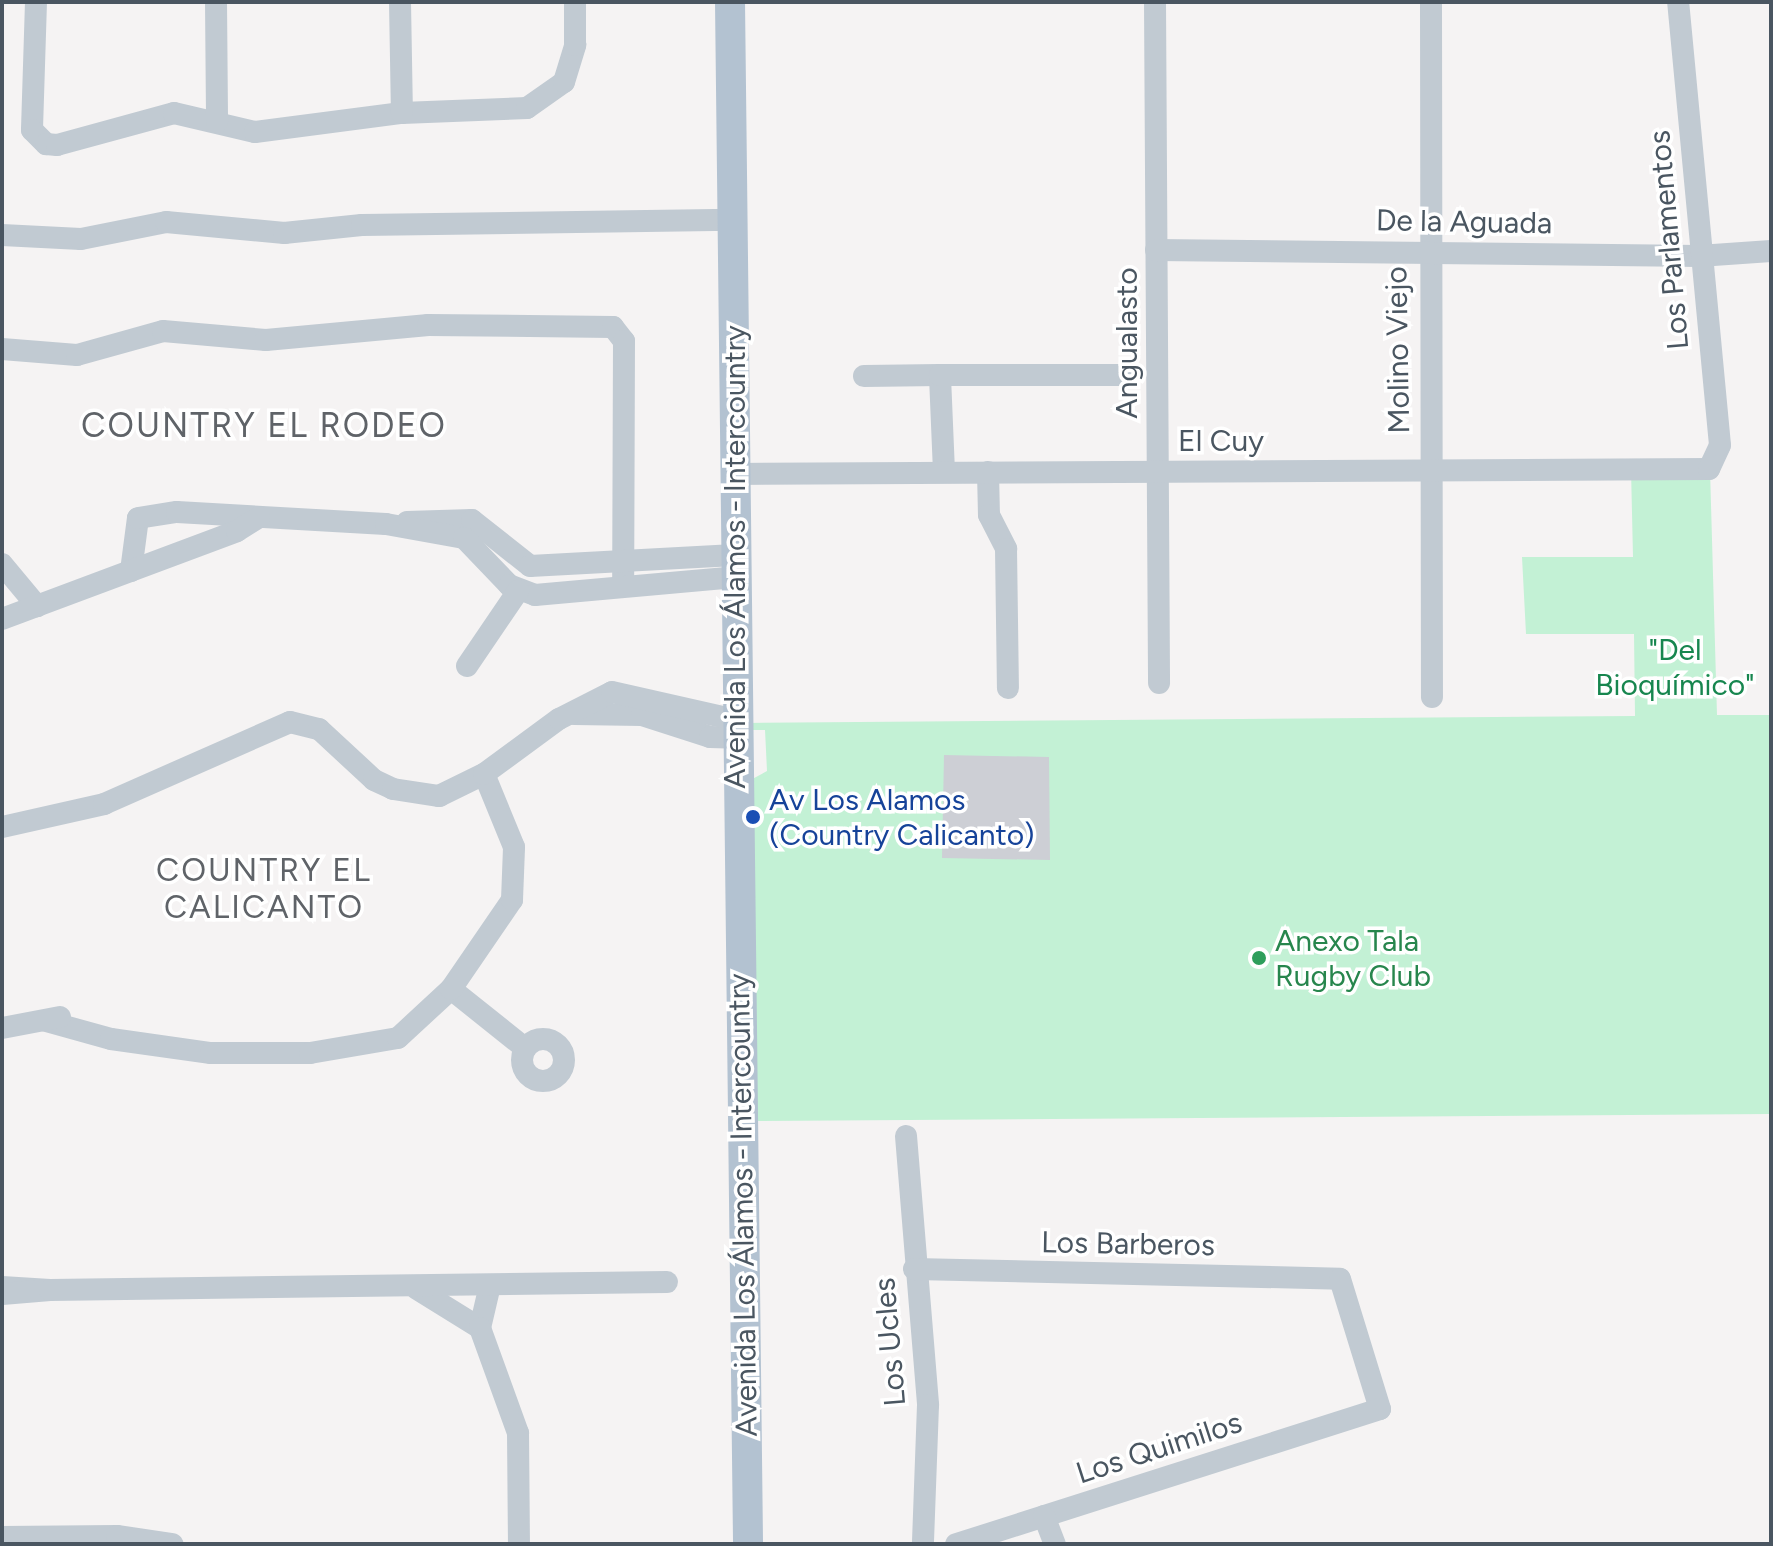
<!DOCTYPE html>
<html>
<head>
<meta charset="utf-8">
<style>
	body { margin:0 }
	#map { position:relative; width:1773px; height:1546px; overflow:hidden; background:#f5f3f3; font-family:Figtree,sans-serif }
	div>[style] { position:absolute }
	.green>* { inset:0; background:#c3f1d5 }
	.building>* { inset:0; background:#cdcfd5 }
	.minor>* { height:22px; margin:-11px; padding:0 11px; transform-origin:11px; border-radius:11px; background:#c1cad2 }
	.minor>.ring { margin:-11px; padding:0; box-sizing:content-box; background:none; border:22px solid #c1cad2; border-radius:50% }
	.major>* { height:30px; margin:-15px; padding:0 15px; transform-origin:15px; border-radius:15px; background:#b3c2d1 }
	.dots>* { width:22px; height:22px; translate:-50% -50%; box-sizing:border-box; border:4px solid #fff; border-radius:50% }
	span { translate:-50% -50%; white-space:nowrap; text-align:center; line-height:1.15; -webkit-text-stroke:7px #fff; paint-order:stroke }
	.street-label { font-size:30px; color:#4a5661 }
	.park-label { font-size:30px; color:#17864f }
	.transit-label { font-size:30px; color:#164399 }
	.left { translate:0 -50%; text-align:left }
	.leisure-label { font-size:30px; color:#27864d }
	.neighbourhood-label { font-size:32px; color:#5f6368; letter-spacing:2px }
	.quarter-label { font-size:34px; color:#5f6368; letter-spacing:2px }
	.frame { position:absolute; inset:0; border:4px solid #4a5661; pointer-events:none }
</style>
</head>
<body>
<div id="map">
	<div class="green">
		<div style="clip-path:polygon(1631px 469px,1710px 469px,1717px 715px,1771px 715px,1771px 1114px,750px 1121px,743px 784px,767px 771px,765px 730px,744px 730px,745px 723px,1635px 716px,1634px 634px,1526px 634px,1522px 557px,1633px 557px)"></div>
	</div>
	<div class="building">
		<div style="clip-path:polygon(944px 755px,1049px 757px,1050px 860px,942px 858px)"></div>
	</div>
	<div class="minor">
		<div style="left:36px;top:2px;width:128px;rotate:91.8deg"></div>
		<div style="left:32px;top:130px;width:20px;rotate:45deg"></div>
		<div style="left:46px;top:144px;width:11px;rotate:5deg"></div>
		<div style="left:57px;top:145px;width:121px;rotate:-15.3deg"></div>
		<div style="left:174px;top:113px;width:83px;rotate:13.2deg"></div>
		<div style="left:255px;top:132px;width:148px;rotate:-7.4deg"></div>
		<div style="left:402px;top:113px;width:125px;rotate:-2.3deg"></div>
		<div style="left:527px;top:108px;width:45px;rotate:-35.1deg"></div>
		<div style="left:564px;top:82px;width:39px;rotate:-73deg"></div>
		<div style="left:575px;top:45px;width:43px;rotate:-90deg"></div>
		<div style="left:216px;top:2px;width:120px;rotate:89.5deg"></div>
		<div style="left:400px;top:2px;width:111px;rotate:89deg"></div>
		<div style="left:1155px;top:2px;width:681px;rotate:89.66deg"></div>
		<div style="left:1431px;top:2px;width:695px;rotate:89.92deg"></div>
		<div style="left:2px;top:235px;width:79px;rotate:2.9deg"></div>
		<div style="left:81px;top:239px;width:87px;rotate:-11.3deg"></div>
		<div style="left:166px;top:222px;width:119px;rotate:5.3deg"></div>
		<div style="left:284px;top:233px;width:78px;rotate:-5.9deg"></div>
		<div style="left:362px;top:225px;width:370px;rotate:-0.8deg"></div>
		<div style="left:1156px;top:250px;width:543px;rotate:0.63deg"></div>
		<div style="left:1699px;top:256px;width:72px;rotate:-4deg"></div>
		<div style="left:2px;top:349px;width:75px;rotate:4.6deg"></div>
		<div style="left:77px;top:355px;width:89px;rotate:-15.6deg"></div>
		<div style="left:163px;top:331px;width:103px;rotate:5deg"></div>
		<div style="left:266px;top:340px;width:163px;rotate:-5.3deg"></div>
		<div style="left:428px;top:325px;width:185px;rotate:0.6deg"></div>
		<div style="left:613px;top:327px;width:18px;rotate:52deg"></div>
		<div style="left:624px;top:341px;width:243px;rotate:90.2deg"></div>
		<div style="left:864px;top:376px;width:76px;rotate:-0.8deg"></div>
		<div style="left:944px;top:472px;width:97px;rotate:-92.4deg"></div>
		<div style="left:940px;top:375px;width:183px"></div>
		<div style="left:988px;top:472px;width:43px;rotate:88.7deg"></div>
		<div style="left:989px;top:515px;width:38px;rotate:63deg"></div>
		<div style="left:1006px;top:549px;width:139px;rotate:89.2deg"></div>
		<div style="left:734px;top:474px;width:975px;rotate:-0.29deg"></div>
		<div style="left:1709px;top:469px;width:26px;rotate:-65deg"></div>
		<div style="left:1720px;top:445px;width:445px;rotate:-95.4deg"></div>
		<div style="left:407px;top:522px;width:65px;rotate:-1.8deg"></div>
		<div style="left:472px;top:520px;width:74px;rotate:38.4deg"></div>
		<div style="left:530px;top:566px;width:205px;rotate:-3.1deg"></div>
		<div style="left:2px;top:564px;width:55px;rotate:50.2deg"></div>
		<div style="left:131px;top:571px;width:53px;rotate:-82.5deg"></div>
		<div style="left:138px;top:518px;width:39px;rotate:-9deg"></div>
		<div style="left:177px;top:512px;width:209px;rotate:3.3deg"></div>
		<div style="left:386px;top:524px;width:79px;rotate:10.2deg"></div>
		<div style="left:464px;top:538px;width:65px;rotate:46.2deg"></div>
		<div style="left:509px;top:585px;width:28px;rotate:21deg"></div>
		<div style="left:535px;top:595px;width:201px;rotate:-5.1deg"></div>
		<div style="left:2px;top:619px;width:251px;rotate:-20.5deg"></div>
		<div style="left:237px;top:531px;width:26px;rotate:-32deg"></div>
		<div style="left:467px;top:666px;width:91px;rotate:-55.8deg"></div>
		<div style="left:574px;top:714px;width:68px;rotate:0.8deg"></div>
		<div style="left:642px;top:715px;width:71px;rotate:17.9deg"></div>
		<div style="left:710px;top:737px;width:25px;rotate:2deg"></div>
		<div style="left:2px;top:827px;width:105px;rotate:-12.7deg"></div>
		<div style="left:104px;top:804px;width:203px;rotate:-23.8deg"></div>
		<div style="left:290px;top:722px;width:30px;rotate:14deg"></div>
		<div style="left:319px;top:729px;width:75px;rotate:42.8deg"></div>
		<div style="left:374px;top:780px;width:21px;rotate:25deg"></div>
		<div style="left:393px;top:789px;width:47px;rotate:8.7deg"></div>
		<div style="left:439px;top:796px;width:50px;rotate:-26.1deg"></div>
		<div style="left:451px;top:989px;width:95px;rotate:38.6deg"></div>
		<div style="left:46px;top:1021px;width:67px;rotate:15.5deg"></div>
		<div style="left:111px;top:1039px;width:101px;rotate:8deg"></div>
		<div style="left:211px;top:1053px;width:99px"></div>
		<div style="left:310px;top:1053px;width:89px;rotate:-9.7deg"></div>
		<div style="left:398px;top:1038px;width:72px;rotate:-42.8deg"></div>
		<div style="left:451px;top:989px;width:108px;rotate:-55.6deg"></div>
		<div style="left:512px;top:900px;width:53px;rotate:-87.8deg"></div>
		<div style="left:514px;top:847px;width:79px;rotate:-112.3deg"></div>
		<div style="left:484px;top:774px;width:93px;rotate:-36.3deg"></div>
		<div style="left:559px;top:719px;width:59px;rotate:-27deg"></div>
		<div style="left:612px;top:692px;width:127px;rotate:12.7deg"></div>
		<div style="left:2px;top:1028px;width:59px;rotate:-10.7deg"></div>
		<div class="ring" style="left:522px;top:1039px;width:20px;height:20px"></div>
		<div style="left:906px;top:1136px;width:270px;rotate:85.3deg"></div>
		<div style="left:928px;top:1405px;width:139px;rotate:92.1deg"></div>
		<div style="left:914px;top:1269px;width:426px;rotate:1.3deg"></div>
		<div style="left:1340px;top:1279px;width:136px;rotate:72.9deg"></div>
		<div style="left:1380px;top:1409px;width:445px;rotate:162.3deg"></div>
		<div style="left:2px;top:1287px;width:48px;rotate:3.6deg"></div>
		<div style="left:50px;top:1290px;width:48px;rotate:175.2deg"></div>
		<div style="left:417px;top:1289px;width:74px;rotate:31.8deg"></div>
		<div style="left:480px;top:1328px;width:44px;rotate:-76.9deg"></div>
		<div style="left:50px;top:1290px;width:617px;rotate:-0.74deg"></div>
		<div style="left:480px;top:1328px;width:112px;rotate:70.1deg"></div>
		<div style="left:518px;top:1433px;width:111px;rotate:89.5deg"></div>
		<div style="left:1044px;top:1516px;width:30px;rotate:69deg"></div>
		<div style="left:2px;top:1537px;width:115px;rotate:-0.5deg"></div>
		<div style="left:117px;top:1536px;width:56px;rotate:8.3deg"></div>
	</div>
	<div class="major">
		<div style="left:730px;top:2px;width:1542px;rotate:89.33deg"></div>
	</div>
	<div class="dots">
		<div style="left:753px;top:817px;background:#1a4fb4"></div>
		<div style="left:1259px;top:958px;background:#2e9e5b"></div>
	</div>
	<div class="street-label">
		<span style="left:1464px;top:222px;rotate:1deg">De la Aguada</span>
		<span style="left:1669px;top:240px;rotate:-95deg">Los Parlamentos</span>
		<span style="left:1127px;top:343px;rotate:-90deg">Angualasto</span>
		<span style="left:1398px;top:350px;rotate:-91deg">Molino Viejo</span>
		<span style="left:1221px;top:441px">El Cuy</span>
		<span style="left:735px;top:557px;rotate:-90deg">Avenida Los Álamos - Intercountry</span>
		<span style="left:743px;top:1205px;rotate:-91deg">Avenida Los Álamos - Intercountry</span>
		<span style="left:1128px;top:1244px;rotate:1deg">Los Barberos</span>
		<span style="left:890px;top:1342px;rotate:-95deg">Los Ucles</span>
		<span style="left:1159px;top:1448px;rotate:-18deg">Los Quimilos</span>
	</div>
	<div class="park-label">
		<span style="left:1675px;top:667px">"Del<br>Bioquímico"</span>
	</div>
	<div class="transit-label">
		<span class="left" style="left:769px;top:817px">Av Los Alamos<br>(Country Calicanto)</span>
	</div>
	<div class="leisure-label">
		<span class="left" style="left:1275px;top:958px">Anexo Tala<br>Rugby Club</span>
	</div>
	<div class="neighbourhood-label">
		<span style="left:264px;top:889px">COUNTRY EL<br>CALICANTO</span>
	</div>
	<div class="quarter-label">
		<span style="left:264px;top:426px">COUNTRY EL RODEO</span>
	</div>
	<div class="frame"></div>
</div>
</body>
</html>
